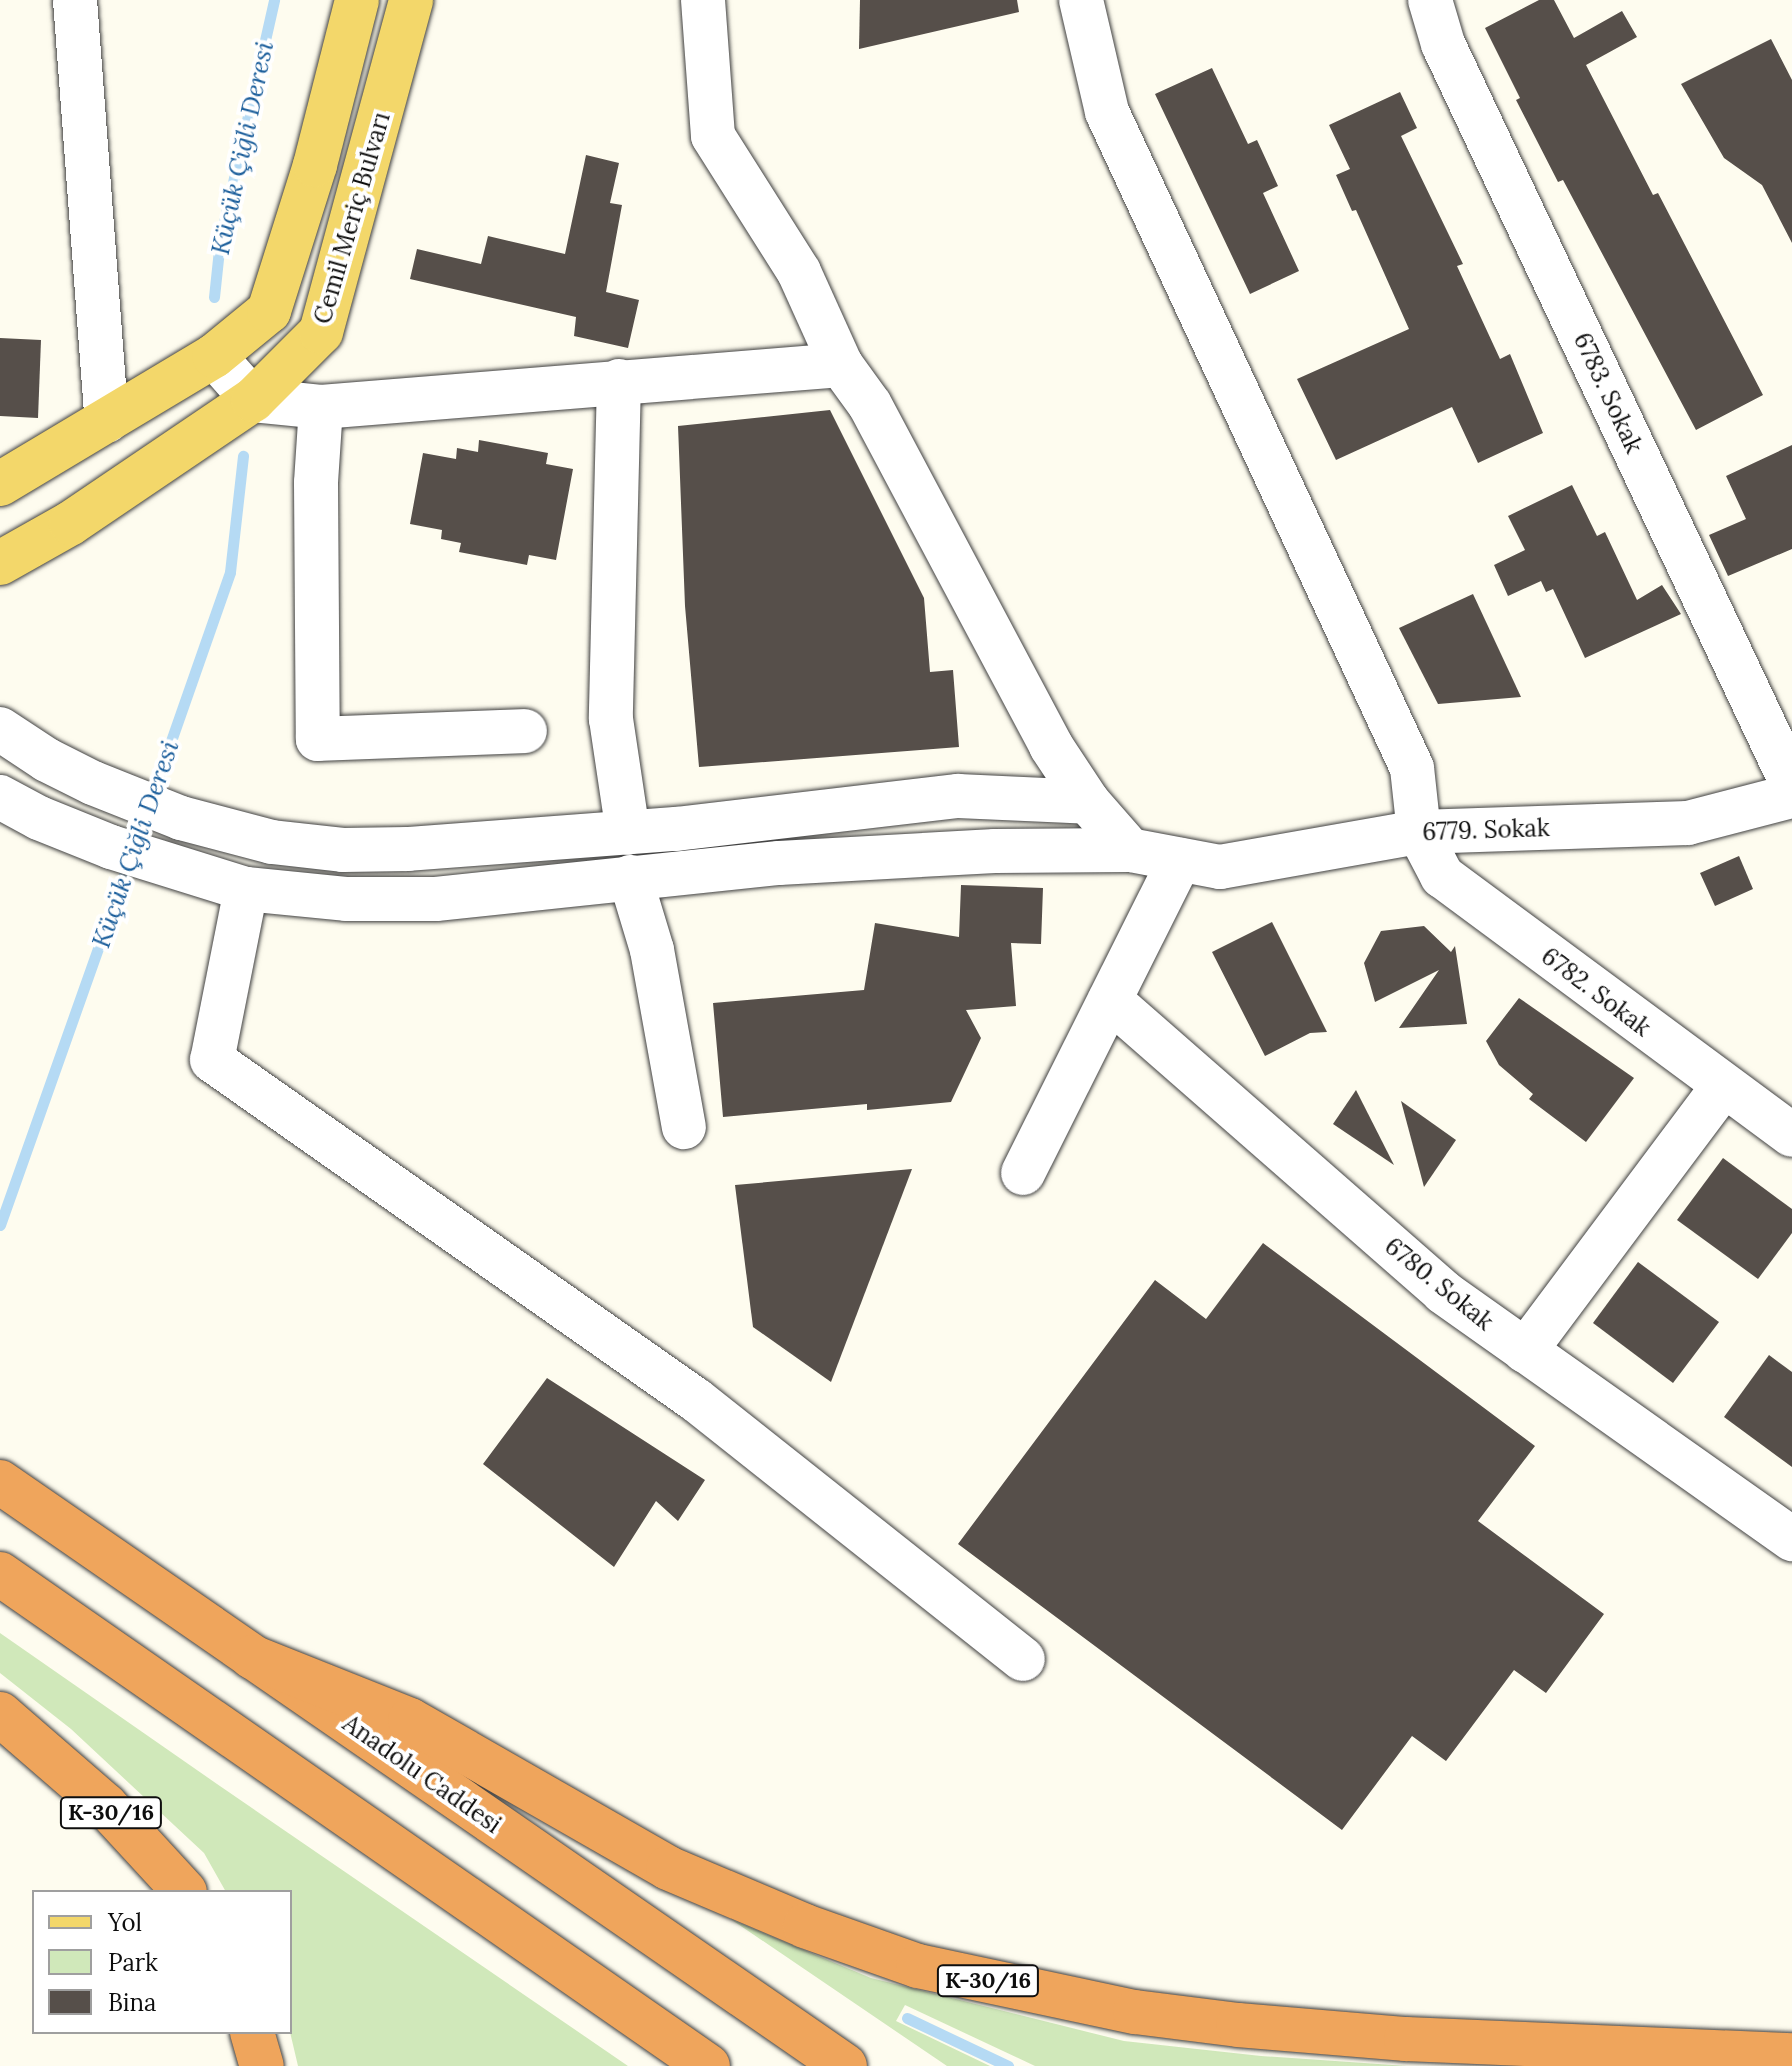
<!DOCTYPE html>
<html>
<head>
<meta charset="utf-8">
<style>
	body { margin:0 }
	#map { position:relative; width:1792px; height:2066px; overflow:hidden; background:#fefcef; font-family:Lora,serif }
	div>[style] { position:absolute }
	.green>* { inset:0; background:#d0e8ba }
	.stream>* { height:11px; margin:-5.5px; padding:0 5.5px; transform-origin:5.5px; border-radius:5.5px; background:#b5daf4 }
	.building>* { inset:0; background:#564f4a }
	.roads { filter:drop-shadow(0 0 2px #414141) drop-shadow(0 0 2px #414141) }
	.minor>* { height:44px; margin:-22px; padding:0 22px; transform-origin:22px; border-radius:22px; background:#fff }
	.major>* { height:44px; margin:-22px; padding:0 22px; transform-origin:22px; border-radius:22px; background:#f3d76a }
	.highway>* { height:44px; margin:-22px; padding:0 22px; transform-origin:22px; border-radius:22px; background:#efa55c }
	span { translate:-50% -50%; white-space:nowrap; text-align:center; line-height:1.15; -webkit-text-stroke:8px #fff; paint-order:stroke }
	.shield-label span { padding:2px 6px; background:#fff; border:2px solid; border-radius:6px; -webkit-text-stroke-width:0 }
	.shield-label { font-size:22px; color:#0e0e0e; font-weight:700 }
	.street-label { font-size:24px; color:#0e0e0e }
	.water-label { font-size:26px; color:#1b5e9b; font-style:italic }
	.legend { position:absolute; left:32px; top:1890px; width:260px; height:144px; box-sizing:border-box; background:#fff; border:2px solid #9f9f9f; margin:0; padding:10px 14px; list-style:none; font-size:24px; color:#0e0e0e }
	.legend li { display:flex; align-items:center; gap:16px; height:40px }
	.legend b { width:40px; border:2px solid #9f9f9f }
</style>
</head>
<body>
<div id="map">
	<div class="green">
		<div style="clip-path:polygon(0 1633px,217px 1784px,628px 2066px,298px 2066px,290px 2032px,290px 1892px,226px 1892px,204px 1853px,71px 1729px,0 1673px)"></div>
		<div style="clip-path:polygon(732px 1920px,871px 1978px,1124px 2041px,1261px 2056px,1407px 2066px,1035px 2066px,905px 2005px,896px 2021px,990px 2066px,947px 2066px)"></div>
	</div>
	<div class="stream">
		<div style="left:214px;top:297px;width:57px;rotate:-84deg"></div>
		<div style="left:220px;top:240px;width:246px;rotate:-77.3deg"></div>
		<div style="left:151px;top:798px;width:239px;rotate:-70.7deg"></div>
		<div style="left:230px;top:572px;width:117px;rotate:-83.6deg"></div>
		<div style="left:0;top:1225px;width:384px;rotate:-70.5deg"></div>
		<div style="left:907px;top:2018px;width:112px;rotate:25.4deg"></div>
	</div>
	<div class="building">
		<div style="clip-path:polygon(860px 0,1017px 0,1019px 12px,859px 49px)"></div>
		<div style="clip-path:polygon(1539px 0,1554px 0,1574px 38px,1622px 11px,1637px 37px,1586px 65px,1653px 195px,1658px 193px,1763px 395px,1696px 430px,1563px 180px,1558px 182px,1516px 100px,1520px 98px,1485px 28px)"></div>
		<div style="clip-path:polygon(1771px 39px,1792px 80px,1792px 243px,1762px 185px,1724px 158px,1681px 84px)"></div>
		<div style="clip-path:polygon(1212px 68px,1248px 144px,1257px 140px,1278px 186px,1263px 193px,1299px 271px,1250px 294px,1155px 94px)"></div>
		<div style="clip-path:polygon(1400px 92px,1417px 128px,1401px 136px,1463px 264px,1457px 266px,1500px 359px,1510px 354px,1543px 433px,1478px 463px,1452px 407px,1336px 460px,1297px 379px,1409px 329px,1356px 210px,1352px 211px,1336px 175px,1350px 169px,1329px 125px)"></div>
		<div style="clip-path:polygon(586px 155px,619px 163px,610px 203px,622px 205px,606px 292px,639px 300px,628px 348px,574px 336px,576px 317px,410px 279px,417px 249px,481px 264px,488px 236px,565px 254px)"></div>
		<div style="clip-path:polygon(0 338px,41px 340px,38px 418px,0 416px)"></div>
		<div style="clip-path:polygon(830px 410px,924px 598px,930px 672px,953px 670px,959px 747px,699px 767px,685px 606px,678px 426px)"></div>
		<div style="clip-path:polygon(479px 440px,548px 453px,546px 464px,573px 469px,556px 560px,529px 555px,527px 565px,459px 552px,461px 543px,441px 539px,442px 530px,410px 524px,423px 453px,456px 459px,457px 448px,478px 452px)"></div>
		<div style="clip-path:polygon(1792px 445px,1792px 549px,1728px 576px,1709px 535px,1746px 519px,1726px 476px)"></div>
		<div style="clip-path:polygon(1572px 485px,1597px 536px,1605px 532px,1637px 600px,1662px 585px,1681px 614px,1585px 658px,1553px 589px,1546px 592px,1541px 581px,1508px 596px,1494px 565px,1525px 550px,1508px 516px)"></div>
		<div style="clip-path:polygon(1473px 594px,1521px 697px,1438px 704px,1399px 628px)"></div>
		<div style="clip-path:polygon(1739px 856px,1753px 889px,1715px 906px,1700px 873px)"></div>
		<div style="clip-path:polygon(961px 885px,1043px 888px,1041px 944px,1011px 943px,1016px 1006px,966px 1010px,981px 1038px,951px 1102px,867px 1110px,867px 1104px,723px 1117px,713px 1003px,864px 990px,875px 923px,959px 937px)"></div>
		<div style="clip-path:polygon(1272px 922px,1327px 1032px,1310px 1033px,1265px 1056px,1212px 952px)"></div>
		<div style="clip-path:polygon(1424px 926px,1451px 952px,1455px 946px,1467px 1024px,1399px 1028px,1439px 970px,1375px 1002px,1364px 963px,1381px 931px)"></div>
		<div style="clip-path:polygon(1519px 998px,1634px 1078px,1586px 1142px,1529px 1099px,1533px 1094px,1499px 1065px,1486px 1041px)"></div>
		<div style="clip-path:polygon(1356px 1090px,1394px 1165px,1333px 1124px)"></div>
		<div style="clip-path:polygon(1401px 1101px,1456px 1140px,1424px 1187px)"></div>
		<div style="clip-path:polygon(1723px 1158px,1792px 1209px,1792px 1233px,1758px 1279px,1677px 1220px)"></div>
		<div style="clip-path:polygon(912px 1169px,831px 1382px,753px 1327px,735px 1185px)"></div>
		<div style="clip-path:polygon(1263px 1243px,1535px 1446px,1478px 1521px,1604px 1614px,1546px 1693px,1514px 1670px,1446px 1761px,1412px 1736px,1342px 1830px,958px 1544px,1155px 1280px,1206px 1319px)"></div>
		<div style="clip-path:polygon(1638px 1262px,1719px 1322px,1673px 1383px,1593px 1323px)"></div>
		<div style="clip-path:polygon(1769px 1355px,1792px 1372px,1792px 1467px,1724px 1417px)"></div>
		<div style="clip-path:polygon(547px 1378px,705px 1480px,678px 1521px,656px 1501px,614px 1567px,483px 1464px)"></div>
	</div>
	<div class="roads">
		<div class="minor">
			<div style="left:75px;top:0;width:422px;rotate:85.7deg"></div>
			<div style="left:703px;top:0;width:136px;rotate:85.8deg"></div>
			<div style="left:713px;top:136px;width:161px;rotate:57.7deg"></div>
			<div style="left:799px;top:272px;width:102px;rotate:65.7deg"></div>
			<div style="left:1081px;top:0;width:115px;rotate:76.9deg"></div>
			<div style="left:1107px;top:112px;width:723px;rotate:65.06deg"></div>
			<div style="left:1412px;top:768px;width:64px;rotate:83.8deg"></div>
			<div style="left:1419px;top:832px;width:50px;rotate:62.4deg"></div>
			<div style="left:1442px;top:876px;width:435px;rotate:36.5deg"></div>
			<div style="left:1430px;top:0;width:46px;rotate:73.5deg"></div>
			<div style="left:1443px;top:44px;width:818px;rotate:64.75deg"></div>
			<div style="left:214px;top:356px;width:59px;rotate:48.4deg"></div>
			<div style="left:253px;top:400px;width:68px;rotate:5.9deg"></div>
			<div style="left:321px;top:407px;width:522px;rotate:-4.62deg"></div>
			<div style="left:841px;top:365px;width:49px;rotate:54.1deg"></div>
			<div style="left:870px;top:405px;width:386px;rotate:62deg"></div>
			<div style="left:1051px;top:746px;width:67px;rotate:56.5deg"></div>
			<div style="left:1088px;top:802px;width:64px;rotate:48.8deg"></div>
			<div style="left:1130px;top:850px;width:92px;rotate:10.7deg"></div>
			<div style="left:1220px;top:867px;width:202px;rotate:-10deg"></div>
			<div style="left:1419px;top:832px;width:269px;rotate:-1.9deg"></div>
			<div style="left:1688px;top:823px;width:107px;rotate:-14.6deg"></div>
			<div style="left:619px;top:381px;width:338px;rotate:91.4deg"></div>
			<div style="left:611px;top:719px;width:115px;rotate:81.5deg"></div>
			<div style="left:321px;top:407px;width:76px;rotate:93.8deg"></div>
			<div style="left:316px;top:483px;width:256px;rotate:89.6deg"></div>
			<div style="left:318px;top:739px;width:207px;rotate:-2.2deg"></div>
			<div style="left:0;top:729px;width:56px;rotate:33.4deg"></div>
			<div style="left:47px;top:760px;width:51px;rotate:26.6deg"></div>
			<div style="left:93px;top:783px;width:95px;rotate:21.7deg"></div>
			<div style="left:181px;top:818px;width:94px;rotate:14.8deg"></div>
			<div style="left:272px;top:842px;width:71px;rotate:6.4deg"></div>
			<div style="left:343px;top:850px;width:65px;rotate:-0.9deg"></div>
			<div style="left:408px;top:849px;width:269px;rotate:-4.3deg"></div>
			<div style="left:676px;top:829px;width:284px;rotate:-6.7deg"></div>
			<div style="left:958px;top:796px;width:130px;rotate:2.6deg"></div>
			<div style="left:0;top:797px;width:44px;rotate:28.3deg"></div>
			<div style="left:39px;top:818px;width:78px;rotate:21.9deg"></div>
			<div style="left:111px;top:847px;width:141px;rotate:17.3deg"></div>
			<div style="left:246px;top:889px;width:100px;rotate:5.7deg"></div>
			<div style="left:346px;top:899px;width:90px"></div>
			<div style="left:436px;top:899px;width:345px;rotate:-6deg"></div>
			<div style="left:779px;top:863px;width:216px;rotate:-3.2deg"></div>
			<div style="left:995px;top:851px;width:135px;rotate:-0.4deg"></div>
			<div style="left:630px;top:877px;width:76px;rotate:73.2deg"></div>
			<div style="left:652px;top:950px;width:180px;rotate:79.8deg"></div>
			<div style="left:246px;top:889px;width:174px;rotate:101.2deg"></div>
			<div style="left:212px;top:1060px;width:591px;rotate:35.09deg"></div>
			<div style="left:696px;top:1400px;width:417px;rotate:38.4deg"></div>
			<div style="left:1110px;top:1000px;width:443px;rotate:41.2deg"></div>
			<div style="left:1443px;top:1292px;width:428px;rotate:35.3deg"></div>
			<div style="left:1023px;top:1173px;width:350px;rotate:-63.4deg"></div>
			<div style="left:1525px;top:1351px;width:331px;rotate:-53.2deg"></div>
		</div>
		<div class="major">
			<div style="left:0;top:484px;width:249px;rotate:-30.9deg"></div>
			<div style="left:214px;top:356px;width:71px;rotate:-39.3deg"></div>
			<div style="left:269px;top:311px;width:153px;rotate:-72.5deg"></div>
			<div style="left:315px;top:165px;width:170px;rotate:-75.7deg"></div>
			<div style="left:0;top:563px;width:81px;rotate:-29.4deg"></div>
			<div style="left:71px;top:523px;width:220px;rotate:-34.1deg"></div>
			<div style="left:253px;top:400px;width:96px;rotate:-45deg"></div>
			<div style="left:321px;top:332px;width:344px;rotate:-74.8deg"></div>
		</div>
		<div class="highway">
			<div style="left:0;top:1482px;width:1027px;rotate:34.65deg"></div>
			<div style="left:0;top:1574px;width:862px;rotate:34.8deg"></div>
			<div style="left:252px;top:1657px;width:170px;rotate:21.7deg"></div>
			<div style="left:410px;top:1720px;width:297px;rotate:29.8deg"></div>
			<div style="left:668px;top:1868px;width:149px;rotate:22.9deg"></div>
			<div style="left:805px;top:1926px;width:120px;rotate:19.5deg"></div>
			<div style="left:918px;top:1966px;width:222px;rotate:12deg"></div>
			<div style="left:1135px;top:2012px;width:104px;rotate:7.2deg"></div>
			<div style="left:1238px;top:2025px;width:169px;rotate:4.8deg"></div>
			<div style="left:1406px;top:2039px;width:386px;rotate:2.4deg"></div>
			<div style="left:0;top:1714px;width:139px;rotate:40.9deg"></div>
			<div style="left:105px;top:1805px;width:118px;rotate:47.4deg"></div>
			<div style="left:252px;top:2032px;width:35px;rotate:74deg"></div>
		</div>
	</div>
	<div class="shield-label">
		<span style="left:111px;top:1813px">K-30/16</span>
		<span style="left:988px;top:1981px">K-30/16</span>
	</div>
	<div class="street-label">
		<span style="left:352px;top:218px;rotate:-74deg">Cemil Meriç Bulvarı</span>
		<span style="left:1608px;top:393px;rotate:65deg">6783. Sokak</span>
		<span style="left:1486px;top:830px;rotate:-2deg">6779. Sokak</span>
		<span style="left:1596px;top:992px;rotate:37deg">6782. Sokak</span>
		<span style="left:1439px;top:1284px;rotate:39deg">6780. Sokak</span>
		<span style="left:422px;top:1774px;rotate:35deg">Anadolu Caddesi</span>
	</div>
	<div class="water-label">
		<span style="left:242px;top:148px;rotate:-78deg">Küçük Çiğli Deresi</span>
		<span style="left:135px;top:844px;rotate:-71deg">Küçük Çiğli Deresi</span>
	</div>
	<ul class="legend">
	<li><b style="height:10px;background:#f3d76a"></b>Yol</li>
	<li><b style="height:22px;background:#d0e8ba"></b>Park</li>
	<li><b style="height:22px;background:#564f4a"></b>Bina</li>
	</ul>
</div>
</body>
</html>
